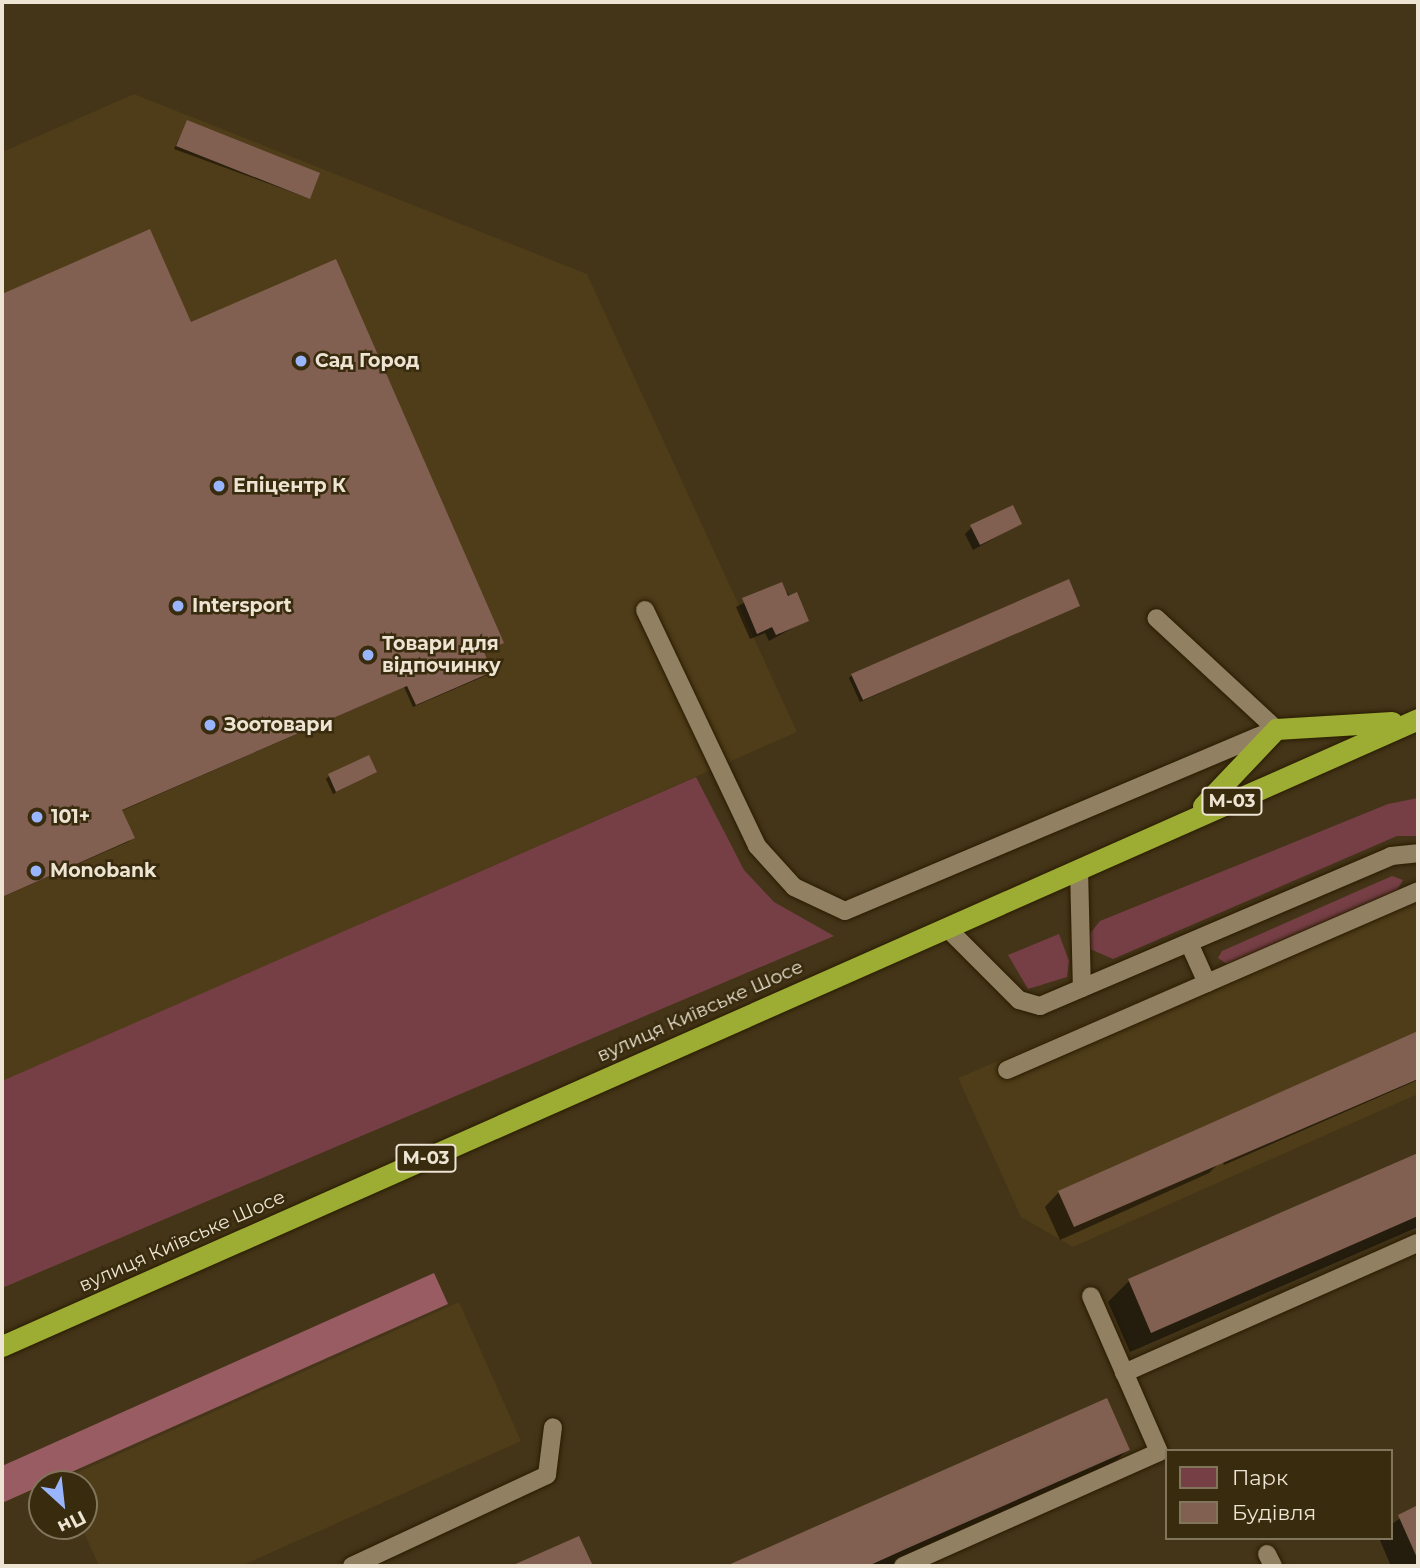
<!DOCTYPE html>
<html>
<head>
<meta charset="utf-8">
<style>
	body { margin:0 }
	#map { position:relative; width:1420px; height:1568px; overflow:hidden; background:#443518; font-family:Montserrat,sans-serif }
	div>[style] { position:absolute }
	.built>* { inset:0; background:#4f3c18 }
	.green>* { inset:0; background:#763f46 }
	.forest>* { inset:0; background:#995c63 }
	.shadow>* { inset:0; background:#0007 }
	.building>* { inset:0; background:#816051 }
	.roads { filter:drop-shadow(0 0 2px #2a1c00) drop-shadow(0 0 2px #2a1c00) }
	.lane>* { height:18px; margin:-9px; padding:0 9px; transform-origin:9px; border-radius:9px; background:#918061 }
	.highway>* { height:21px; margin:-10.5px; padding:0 10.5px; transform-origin:10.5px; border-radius:10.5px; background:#9dad33 }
	.dots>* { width:19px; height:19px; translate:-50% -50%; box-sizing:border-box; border:4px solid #392b0d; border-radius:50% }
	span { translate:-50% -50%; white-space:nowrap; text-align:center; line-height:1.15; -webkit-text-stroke:5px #392b0d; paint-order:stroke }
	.shield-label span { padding:2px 5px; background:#392b0d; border:2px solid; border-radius:5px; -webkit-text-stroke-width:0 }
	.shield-label { font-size:18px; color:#ede4d3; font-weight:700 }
	.poi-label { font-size:19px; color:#ede4d3; font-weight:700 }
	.left { translate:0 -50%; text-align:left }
	.street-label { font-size:19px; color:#ede4d3 }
	.frame { position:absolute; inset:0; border:4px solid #ede4d3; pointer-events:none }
	.legend { position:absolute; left:1165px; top:1449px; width:228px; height:91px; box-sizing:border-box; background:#392b0d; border:2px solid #81755c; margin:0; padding:9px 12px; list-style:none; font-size:21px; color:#ede4d3 }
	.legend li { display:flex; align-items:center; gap:14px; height:35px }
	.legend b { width:35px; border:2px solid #81755c }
	.north { position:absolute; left:28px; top:1470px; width:70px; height:70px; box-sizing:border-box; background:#392b0d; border:2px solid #81755c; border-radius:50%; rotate:153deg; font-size:19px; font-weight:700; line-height:28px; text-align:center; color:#ede4d3 }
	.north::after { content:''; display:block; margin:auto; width:24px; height:32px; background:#99b5fd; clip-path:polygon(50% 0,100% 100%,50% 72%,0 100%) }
</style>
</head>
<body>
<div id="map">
	<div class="built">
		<div style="clip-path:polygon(134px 94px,587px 274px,797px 732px,2px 1082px,2px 152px)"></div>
		<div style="clip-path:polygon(1418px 882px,1418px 1094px,1073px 1247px,1021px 1217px,958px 1078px)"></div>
		<div style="clip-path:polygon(459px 1302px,521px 1441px,241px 1566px,99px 1566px,81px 1526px,84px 1484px,61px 1480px)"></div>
	</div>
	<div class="green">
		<div style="clip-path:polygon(696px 777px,744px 870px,774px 902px,834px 936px,2px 1288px,2px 1081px)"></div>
		<div style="clip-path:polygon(1418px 798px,1418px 836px,1397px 836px,1113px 959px,1090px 949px,1088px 936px,1100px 921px,1388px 804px)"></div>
		<div style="clip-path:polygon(1392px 876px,1403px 880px,1397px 890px,1227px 964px,1218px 958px,1222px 951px)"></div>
		<div style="clip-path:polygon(1059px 934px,1069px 961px,1067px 977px,1028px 989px,1008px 955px)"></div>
	</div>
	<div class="forest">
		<div style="clip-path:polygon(434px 1273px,448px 1304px,2px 1503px,2px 1466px)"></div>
	</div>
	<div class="shadow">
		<div style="clip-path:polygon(187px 122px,308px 198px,174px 149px)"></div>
		<div style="clip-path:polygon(149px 231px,190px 325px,502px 643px,482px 653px,487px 675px,413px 707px,404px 687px,121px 811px,130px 841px,2px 897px,2px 295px)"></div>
		<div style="clip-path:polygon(1020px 524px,973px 550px,965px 534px,972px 527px)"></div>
		<div style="clip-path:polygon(781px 584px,807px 620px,769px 641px,765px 633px,750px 639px,736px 607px)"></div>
		<div style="clip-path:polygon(1078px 605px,860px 702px,849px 678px,852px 675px)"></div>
		<div style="clip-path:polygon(375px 772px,333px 794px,326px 779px,329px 776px)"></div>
		<div style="clip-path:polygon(1418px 1033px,1418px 1080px,1224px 1165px,1222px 1160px,1209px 1173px,1060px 1240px,1045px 1207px,1059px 1192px)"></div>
		<div style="clip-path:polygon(1418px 1155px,1418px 1227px,1130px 1352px,1108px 1302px,1129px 1281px)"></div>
		<div style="clip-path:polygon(1106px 1400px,1128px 1449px,1107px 1470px,890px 1566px,731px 1566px)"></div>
		<div style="clip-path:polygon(1418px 1507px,1418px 1566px,1391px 1566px,1379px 1538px,1390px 1538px,1390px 1525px)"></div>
	</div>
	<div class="building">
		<div style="clip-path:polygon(187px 120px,320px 173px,310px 199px,176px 146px)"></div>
		<div style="clip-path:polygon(150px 229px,191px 322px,336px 259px,504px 643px,484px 652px,492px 672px,416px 705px,407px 686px,122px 810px,135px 838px,2px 897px,2px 294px)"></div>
		<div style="clip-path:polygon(1013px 505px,1022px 524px,980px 545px,970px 525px)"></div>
		<div style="clip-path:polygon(1069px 579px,1080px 606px,863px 700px,851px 674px)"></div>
		<div style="clip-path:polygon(782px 582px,788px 596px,797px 592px,809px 621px,776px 635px,772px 627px,757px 634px,742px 598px)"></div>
		<div style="clip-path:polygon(369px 755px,377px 772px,336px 792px,328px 774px)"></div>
		<div style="clip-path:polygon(1418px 1031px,1418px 1079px,1074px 1227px,1058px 1191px)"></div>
		<div style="clip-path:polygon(1418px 1153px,1418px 1216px,1151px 1333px,1128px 1279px)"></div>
		<div style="clip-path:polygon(1107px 1398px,1130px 1450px,908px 1548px,868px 1566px,726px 1566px)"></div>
		<div style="clip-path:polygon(1418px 1505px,1418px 1560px,1398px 1515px)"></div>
		<div style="clip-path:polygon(579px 1536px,593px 1566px,511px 1566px)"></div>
	</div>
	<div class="roads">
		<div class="lane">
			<div style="left:645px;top:610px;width:261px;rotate:64.6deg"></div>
			<div style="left:757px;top:846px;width:55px;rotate:47.9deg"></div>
			<div style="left:794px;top:887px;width:56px;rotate:25.2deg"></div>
			<div style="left:845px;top:911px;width:468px;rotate:-22.9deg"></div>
			<div style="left:1276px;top:729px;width:163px;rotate:-137.2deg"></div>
			<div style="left:1079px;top:869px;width:119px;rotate:88.6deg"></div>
			<div style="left:947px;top:928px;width:102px;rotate:45deg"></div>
			<div style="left:1019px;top:1000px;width:22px;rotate:16deg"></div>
			<div style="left:1040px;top:1006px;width:382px;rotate:-23.1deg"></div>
			<div style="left:1391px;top:856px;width:27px;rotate:-6deg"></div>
			<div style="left:1189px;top:943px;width:44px;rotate:65.8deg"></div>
			<div style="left:1007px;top:1070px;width:448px;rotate:-23.5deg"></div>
			<div style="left:1124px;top:1373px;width:321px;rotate:-23.9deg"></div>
			<div style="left:1267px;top:1554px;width:13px;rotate:63deg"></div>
			<div style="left:352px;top:1566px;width:215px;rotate:-25deg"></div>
			<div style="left:547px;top:1475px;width:48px;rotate:-82.9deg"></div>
			<div style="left:903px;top:1566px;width:280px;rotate:-24deg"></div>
			<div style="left:1159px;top:1452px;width:170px;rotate:-113.6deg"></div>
		</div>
		<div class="highway">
			<div style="left:1203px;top:806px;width:106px;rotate:-46.5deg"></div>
			<div style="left:1276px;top:729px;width:116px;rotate:-3.5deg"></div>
			<div style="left:2px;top:1346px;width:1549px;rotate:-23.88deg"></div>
		</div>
	</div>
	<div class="dots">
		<div style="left:301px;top:361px;background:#99b5fd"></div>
		<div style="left:219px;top:486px;background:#99b5fd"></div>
		<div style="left:178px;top:606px;background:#99b5fd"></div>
		<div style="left:368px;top:655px;background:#99b5fd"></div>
		<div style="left:210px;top:725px;background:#99b5fd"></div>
		<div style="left:37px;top:817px;background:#99b5fd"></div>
		<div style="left:36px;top:871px;background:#99b5fd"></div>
	</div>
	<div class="shield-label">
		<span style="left:1232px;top:801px">М-03</span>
		<span style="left:426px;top:1158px">М-03</span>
	</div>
	<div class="poi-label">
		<span class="left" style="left:315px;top:361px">Сад Город</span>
		<span class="left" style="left:233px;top:486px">Епіцентр К</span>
		<span class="left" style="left:192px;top:606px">Intersport</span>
		<span class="left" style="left:382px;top:655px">Товари для<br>відпочинку</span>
		<span class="left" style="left:224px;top:725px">Зоотовари</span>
		<span class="left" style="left:51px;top:817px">101+</span>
		<span class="left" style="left:50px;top:871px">Monobank</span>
	</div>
	<div class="street-label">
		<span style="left:700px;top:1011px;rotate:-24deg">вулиця Київське Шосе</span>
		<span style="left:182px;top:1241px;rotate:-24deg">вулиця Київське Шосе</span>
	</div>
	<div class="frame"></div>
	<ul class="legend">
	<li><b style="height:19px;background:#763f46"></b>Парк</li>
	<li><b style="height:19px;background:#816051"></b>Будівля</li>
	</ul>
	<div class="north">Пн</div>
</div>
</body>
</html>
